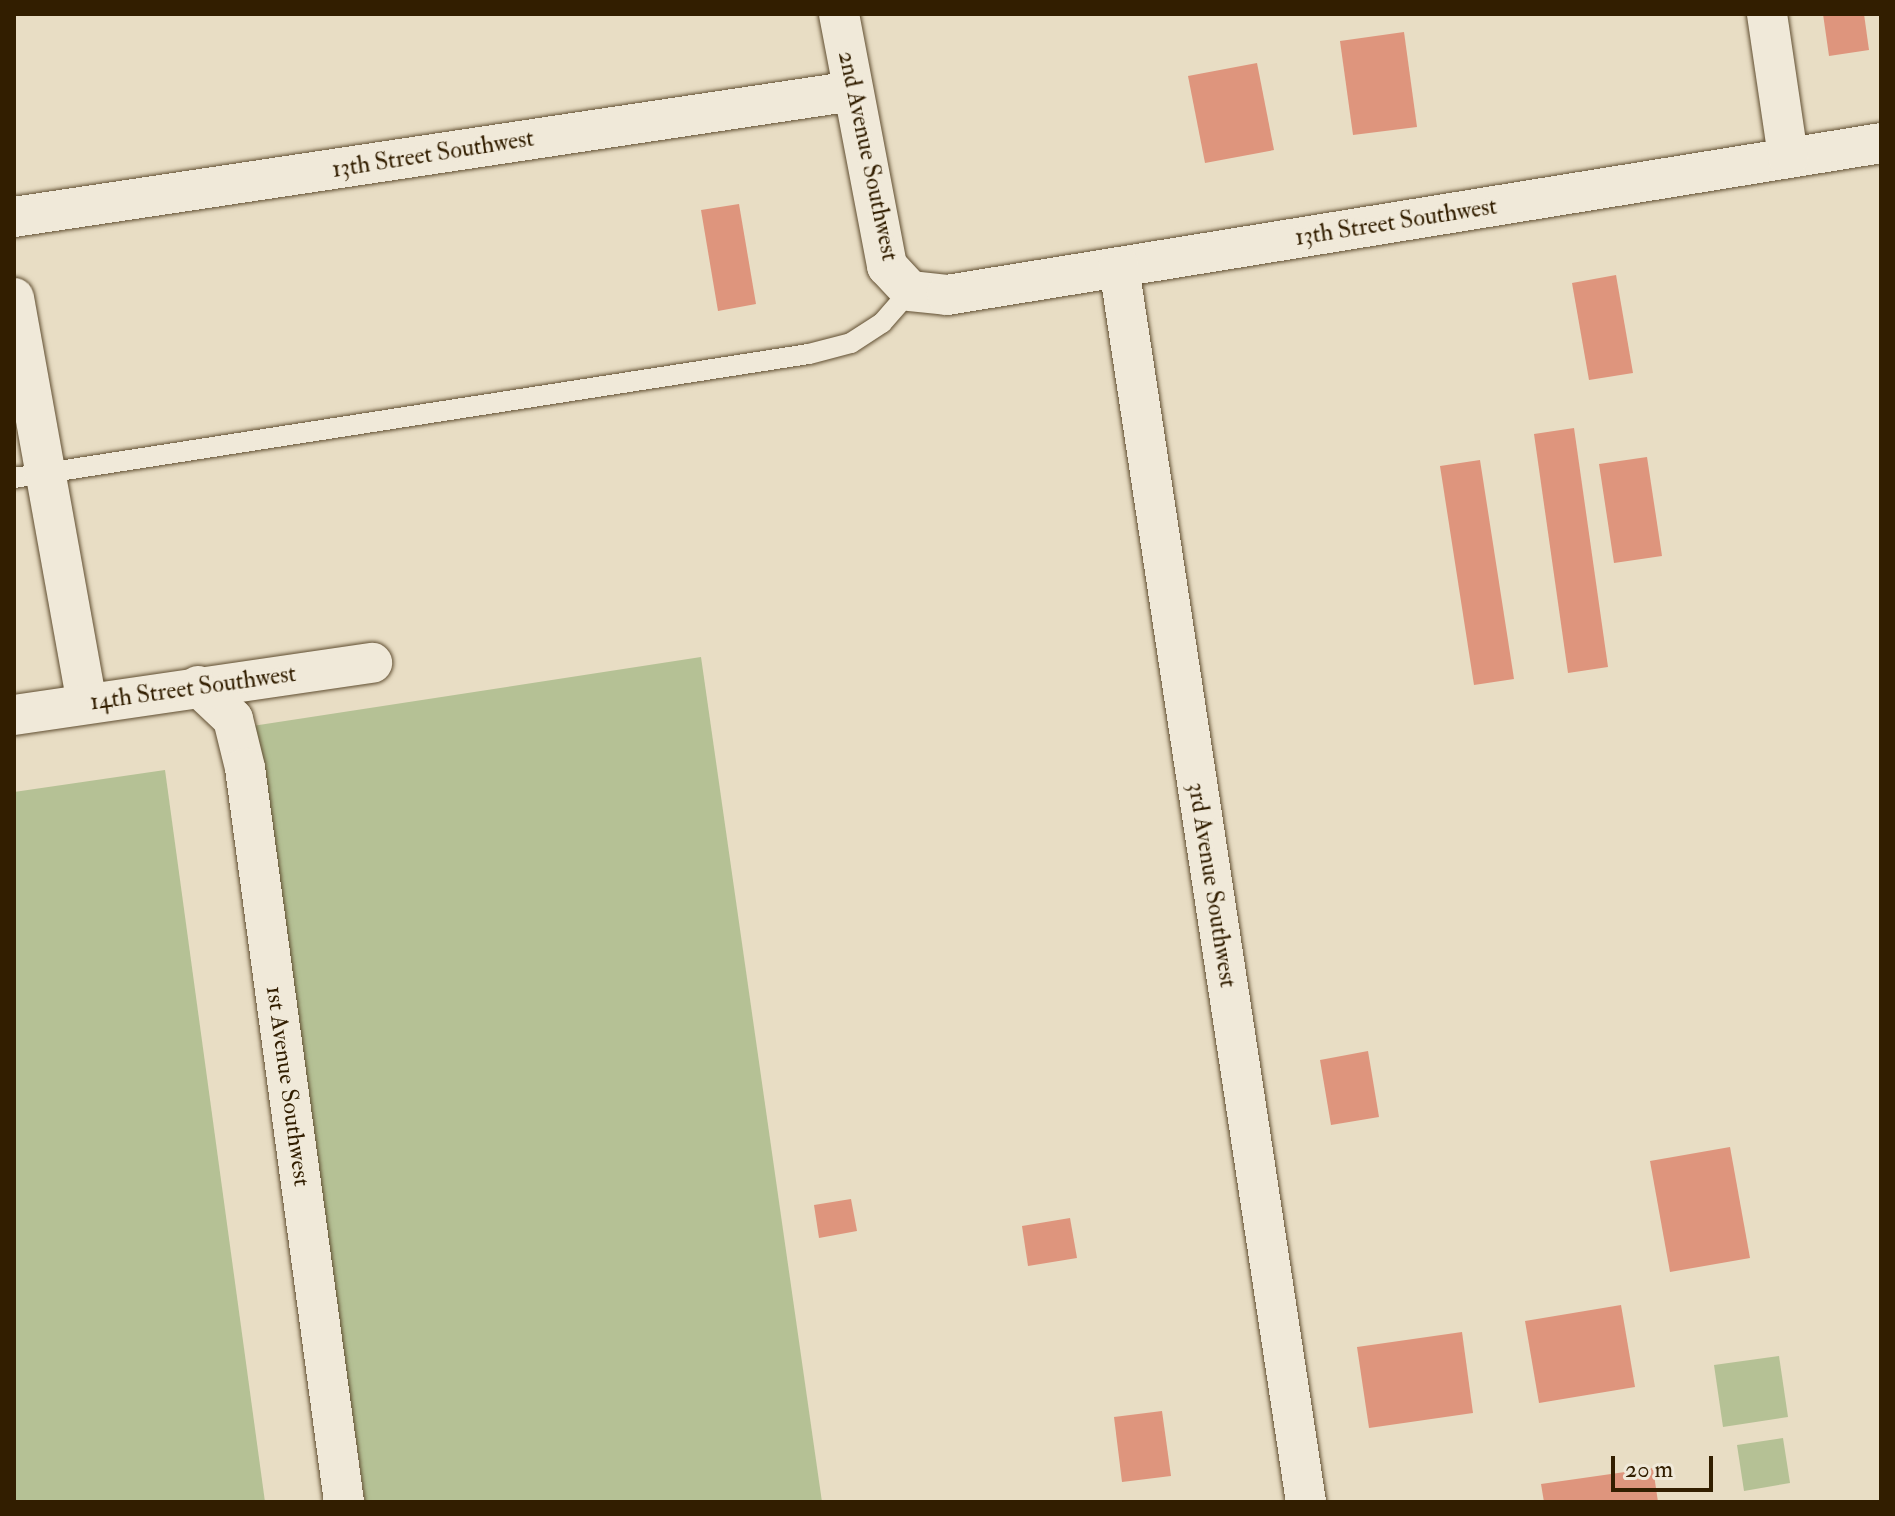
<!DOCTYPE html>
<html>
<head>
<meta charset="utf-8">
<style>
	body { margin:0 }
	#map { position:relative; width:1895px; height:1516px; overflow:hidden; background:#e8ddc4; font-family:"IM FELL Double Pica",serif }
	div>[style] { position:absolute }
	.green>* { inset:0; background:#b5c195 }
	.building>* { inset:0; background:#de957d }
	.roads { filter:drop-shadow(0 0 2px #604e31) drop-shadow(0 0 2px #604e31) }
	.service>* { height:20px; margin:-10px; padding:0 10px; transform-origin:10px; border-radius:10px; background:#f0e9d9 }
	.minor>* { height:40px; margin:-20px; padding:0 20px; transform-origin:20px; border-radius:20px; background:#f0e9d9 }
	span { translate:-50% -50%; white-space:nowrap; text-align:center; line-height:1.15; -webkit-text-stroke:7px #f0e9d9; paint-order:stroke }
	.street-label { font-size:24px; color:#321e00 }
	.frame { position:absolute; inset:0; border:16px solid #321e00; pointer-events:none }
	.scale { position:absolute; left:1611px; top:1456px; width:102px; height:36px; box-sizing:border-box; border:4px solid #321e00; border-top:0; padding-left:10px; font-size:24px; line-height:28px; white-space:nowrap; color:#321e00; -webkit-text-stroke:6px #f0e9d9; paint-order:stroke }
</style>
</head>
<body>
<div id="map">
	<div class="green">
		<div style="clip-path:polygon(701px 657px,822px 1502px,365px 1502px,253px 726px)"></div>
		<div style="clip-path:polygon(165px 770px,265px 1502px,14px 1502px,14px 792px)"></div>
		<div style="clip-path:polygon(1779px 1356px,1788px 1417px,1723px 1427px,1714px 1365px)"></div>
		<div style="clip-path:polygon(1783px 1438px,1790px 1483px,1744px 1491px,1737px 1445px)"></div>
	</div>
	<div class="building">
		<div style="clip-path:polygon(1823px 14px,1864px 14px,1869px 50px,1829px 56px)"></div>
		<div style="clip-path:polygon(1404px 32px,1417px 127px,1353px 135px,1340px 41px)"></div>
		<div style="clip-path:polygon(1257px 63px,1274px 150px,1205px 163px,1188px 76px)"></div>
		<div style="clip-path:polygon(739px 204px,756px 304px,718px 311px,701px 210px)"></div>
		<div style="clip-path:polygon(1616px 275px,1633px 373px,1589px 380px,1572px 283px)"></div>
		<div style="clip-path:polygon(1574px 428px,1608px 667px,1568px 673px,1534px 434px)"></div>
		<div style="clip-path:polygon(1647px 457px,1662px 556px,1614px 563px,1599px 464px)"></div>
		<div style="clip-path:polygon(1480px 460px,1514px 679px,1474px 685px,1440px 466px)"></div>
		<div style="clip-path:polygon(1368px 1051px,1379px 1117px,1331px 1125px,1320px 1060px)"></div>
		<div style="clip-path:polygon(1730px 1147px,1750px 1258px,1670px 1272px,1650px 1161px)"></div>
		<div style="clip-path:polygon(851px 1199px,857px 1231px,819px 1238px,814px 1205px)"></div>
		<div style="clip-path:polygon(1070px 1218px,1077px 1258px,1028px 1266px,1022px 1226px)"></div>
		<div style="clip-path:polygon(1621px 1305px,1635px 1387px,1539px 1403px,1525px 1321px)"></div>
		<div style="clip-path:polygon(1462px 1332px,1473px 1413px,1369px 1428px,1357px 1347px)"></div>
		<div style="clip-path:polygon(1162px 1411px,1171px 1476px,1122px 1482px,1114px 1417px)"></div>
		<div style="clip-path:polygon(1653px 1468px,1658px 1502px,1544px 1502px,1541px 1484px)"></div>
	</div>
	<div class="roads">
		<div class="service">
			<div style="left:14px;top:478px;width:805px;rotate:-8.87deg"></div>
			<div style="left:809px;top:354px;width:43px;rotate:-14.7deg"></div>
			<div style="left:851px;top:343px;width:37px;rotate:-33deg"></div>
			<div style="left:882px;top:323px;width:43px;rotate:-48.8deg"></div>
		</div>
		<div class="minor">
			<div style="left:839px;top:14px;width:257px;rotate:79.2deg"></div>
			<div style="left:887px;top:266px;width:34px;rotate:47deg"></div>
			<div style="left:910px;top:291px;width:37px;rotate:6deg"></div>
			<div style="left:947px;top:295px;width:946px;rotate:-9.24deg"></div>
			<div style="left:1767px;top:14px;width:145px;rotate:81.6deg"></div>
			<div style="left:14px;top:217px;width:848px;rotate:-8.54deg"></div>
			<div style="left:1119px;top:267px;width:1249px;rotate:81.39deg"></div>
			<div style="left:14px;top:298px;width:412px;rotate:79.8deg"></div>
			<div style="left:198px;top:686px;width:48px;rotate:43.3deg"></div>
			<div style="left:233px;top:719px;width:50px;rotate:76.2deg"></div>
			<div style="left:245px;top:768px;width:741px;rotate:82.32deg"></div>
			<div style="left:14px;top:715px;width:362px;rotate:-8.3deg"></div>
		</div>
	</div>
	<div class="street-label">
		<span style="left:433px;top:154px;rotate:-9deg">13th Street Southwest</span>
		<span style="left:868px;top:156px;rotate:78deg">2nd Avenue Southwest</span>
		<span style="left:1396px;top:222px;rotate:-9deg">13th Street Southwest</span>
		<span style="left:193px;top:688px;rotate:-8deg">14th Street Southwest</span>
		<span style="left:1212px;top:885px;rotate:81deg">3rd Avenue Southwest</span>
		<span style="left:288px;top:1086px;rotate:82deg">1st Avenue Southwest</span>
	</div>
	<div class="frame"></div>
	<div class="scale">20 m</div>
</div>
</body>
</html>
